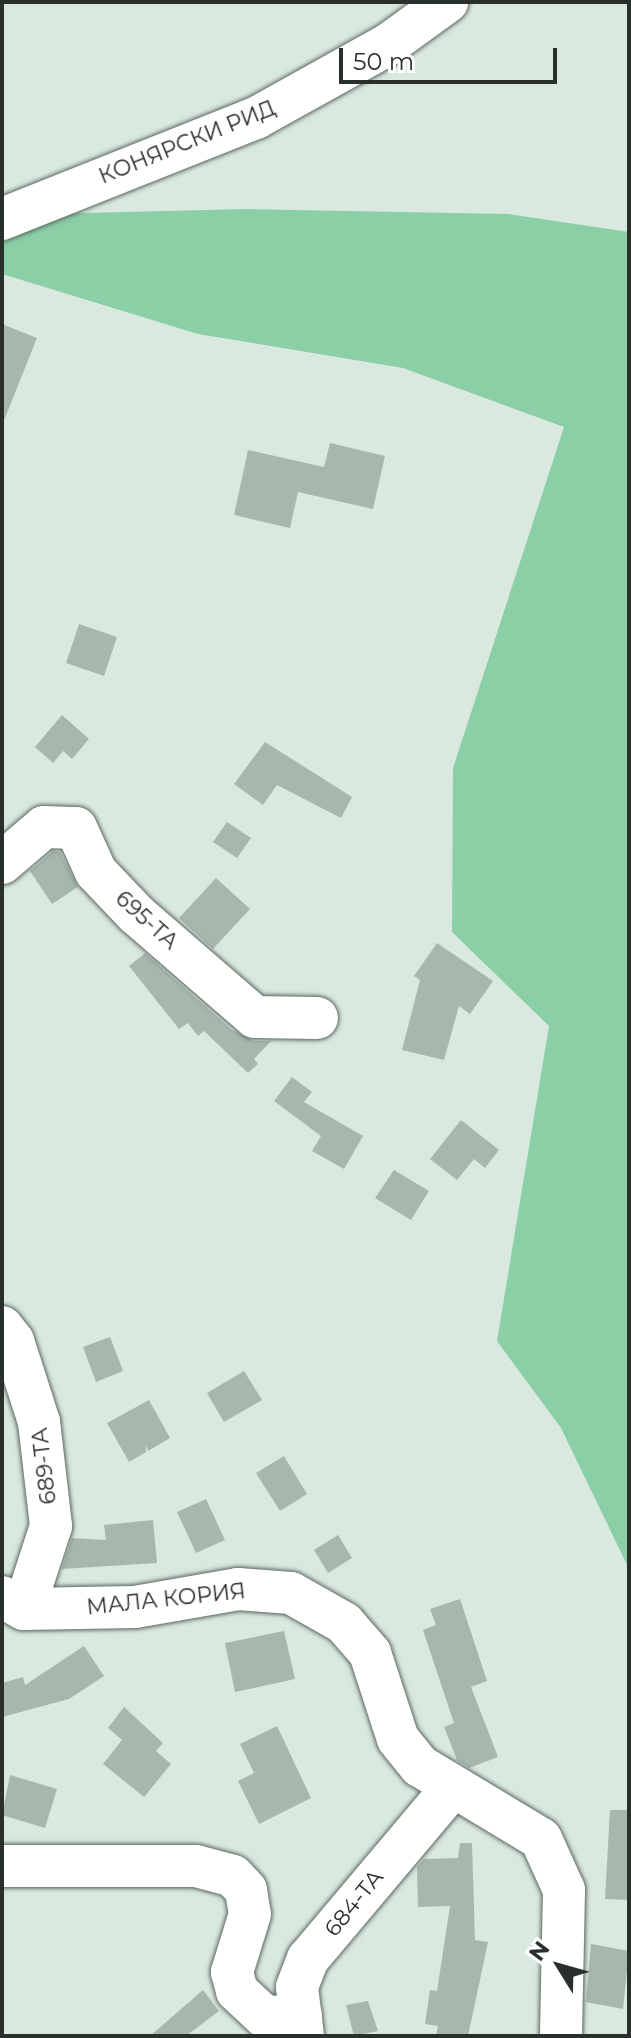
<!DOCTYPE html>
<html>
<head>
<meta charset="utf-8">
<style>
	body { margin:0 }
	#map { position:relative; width:631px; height:2038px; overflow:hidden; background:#dae9df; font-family:Montserrat,sans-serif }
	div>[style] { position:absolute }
	.green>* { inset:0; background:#8bcfa7 }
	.building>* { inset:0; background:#a8b7ad }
	.roads { filter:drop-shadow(0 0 2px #5b685f) drop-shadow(0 0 2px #5b685f) }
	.minor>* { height:42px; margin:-21px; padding:0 21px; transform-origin:21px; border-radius:21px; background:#fff }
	span { translate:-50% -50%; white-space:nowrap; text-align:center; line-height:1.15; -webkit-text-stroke:6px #fff; paint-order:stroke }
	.street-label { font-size:22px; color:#292f2b }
	.frame { position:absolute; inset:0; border:4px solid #292f2b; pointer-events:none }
	.north { position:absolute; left:519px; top:1926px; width:80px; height:80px; -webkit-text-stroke:6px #fff; paint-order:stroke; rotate:307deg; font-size:22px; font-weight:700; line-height:32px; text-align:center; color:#292f2b }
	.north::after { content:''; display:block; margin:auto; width:28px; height:36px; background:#292f2b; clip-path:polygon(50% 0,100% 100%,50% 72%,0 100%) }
	.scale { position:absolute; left:339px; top:48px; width:218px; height:36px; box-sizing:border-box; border:4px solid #292f2b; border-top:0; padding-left:10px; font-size:24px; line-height:28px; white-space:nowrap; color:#292f2b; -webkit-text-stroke:6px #fff; paint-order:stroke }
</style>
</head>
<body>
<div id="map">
	<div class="green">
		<div style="clip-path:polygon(247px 209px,508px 214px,629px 232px,629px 1569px,561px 1428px,497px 1341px,549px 1026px,452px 932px,453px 768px,564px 427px,403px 368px,198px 334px,2px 274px,2px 215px)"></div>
	</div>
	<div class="building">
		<div style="clip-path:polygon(2px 324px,37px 338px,3px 423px,2px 423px)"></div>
		<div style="clip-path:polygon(330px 443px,385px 456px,373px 509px,298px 492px,290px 528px,234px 515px,248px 450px,324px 467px)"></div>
		<div style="clip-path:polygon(79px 624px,117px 637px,104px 676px,66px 663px)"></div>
		<div style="clip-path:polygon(62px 715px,89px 739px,72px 759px,63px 751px,53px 763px,35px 747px)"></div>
		<div style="clip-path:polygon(265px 742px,352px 797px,341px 818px,277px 785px,263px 805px,234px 784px)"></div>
		<div style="clip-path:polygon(227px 822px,251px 838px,237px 858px,213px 842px)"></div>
		<div style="clip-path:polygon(53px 851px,60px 852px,78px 887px,52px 904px,30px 871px)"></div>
		<div style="clip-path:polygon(216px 878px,250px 909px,213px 949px,179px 918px)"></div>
		<div style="clip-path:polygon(437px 943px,493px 981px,470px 1014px,459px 1006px,444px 1060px,402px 1050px,420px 980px,414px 976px)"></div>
		<div style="clip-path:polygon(145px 953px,232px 1030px,254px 1041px,271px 1041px,254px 1059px,258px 1064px,248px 1073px,204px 1031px,198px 1036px,188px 1023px,179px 1029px,129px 966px)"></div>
		<div style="clip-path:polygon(292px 1077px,312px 1092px,304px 1102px,363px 1136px,344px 1169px,312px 1151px,321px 1136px,274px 1101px)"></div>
		<div style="clip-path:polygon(461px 1120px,499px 1150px,485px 1168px,474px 1159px,457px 1180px,430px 1159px)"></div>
		<div style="clip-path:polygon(394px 1170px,429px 1191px,411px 1220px,375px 1198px)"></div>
		<div style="clip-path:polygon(110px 1337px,123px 1371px,96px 1382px,83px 1347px)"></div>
		<div style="clip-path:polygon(244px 1371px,262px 1400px,224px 1422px,207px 1393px)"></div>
		<div style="clip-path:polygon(149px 1400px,170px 1438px,148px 1451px,146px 1445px,146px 1452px,129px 1462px,107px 1423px)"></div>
		<div style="clip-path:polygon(284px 1456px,307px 1494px,280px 1511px,256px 1473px)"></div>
		<div style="clip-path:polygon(206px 1499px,225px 1540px,196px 1553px,177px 1512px)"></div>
		<div style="clip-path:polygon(153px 1520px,157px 1563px,62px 1569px,72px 1538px,106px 1540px,104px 1525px)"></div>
		<div style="clip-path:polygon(338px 1535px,352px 1558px,328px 1573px,314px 1550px)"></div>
		<div style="clip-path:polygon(460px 1599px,487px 1681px,471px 1687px,498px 1757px,469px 1768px,457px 1760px,444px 1727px,454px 1723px,423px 1630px,436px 1625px,430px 1609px)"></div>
		<div style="clip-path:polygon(284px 1631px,295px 1679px,235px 1692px,225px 1643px)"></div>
		<div style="clip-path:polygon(84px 1646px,104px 1676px,69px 1699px,2px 1717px,2px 1683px,23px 1677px,25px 1685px)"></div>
		<div style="clip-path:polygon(124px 1707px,163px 1743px,156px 1751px,171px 1764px,144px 1797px,103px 1764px,122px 1740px,108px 1728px)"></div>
		<div style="clip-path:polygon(277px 1726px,311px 1798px,259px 1824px,238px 1781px,254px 1773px,240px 1744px)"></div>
		<div style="clip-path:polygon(10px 1775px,57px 1789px,45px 1828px,2px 1815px)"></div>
		<div style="clip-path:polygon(610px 1810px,629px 1810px,629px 1900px,605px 1899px)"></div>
		<div style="clip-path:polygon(460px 1843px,472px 1843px,475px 1940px,488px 1942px,468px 2036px,436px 2036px,438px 2026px,425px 2024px,430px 1990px,437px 1991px,450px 1906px,418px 1907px,417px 1867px,424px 1859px,458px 1858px)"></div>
		<div style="clip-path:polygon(591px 1944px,629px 1951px,623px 2009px,586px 2002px)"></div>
		<div style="clip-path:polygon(203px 1990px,219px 2011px,186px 2036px,150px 2036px)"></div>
		<div style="clip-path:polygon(368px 2001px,378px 2031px,354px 2036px,346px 2005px)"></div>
	</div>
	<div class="roads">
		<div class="minor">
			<div style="left:2px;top:219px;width:273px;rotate:-21.7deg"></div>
			<div style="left:256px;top:118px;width:152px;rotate:-29.1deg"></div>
			<div style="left:389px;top:44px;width:72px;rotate:-35.9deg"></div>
			<div style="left:2px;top:863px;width:55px;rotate:-40.6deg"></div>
			<div style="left:44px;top:827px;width:32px;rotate:2deg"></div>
			<div style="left:76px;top:828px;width:48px;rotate:65.6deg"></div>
			<div style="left:96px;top:872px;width:58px;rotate:46.4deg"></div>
			<div style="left:136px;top:914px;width:157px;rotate:40.9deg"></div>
			<div style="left:255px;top:1017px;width:62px;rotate:0.9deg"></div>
			<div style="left:2px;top:1327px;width:18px;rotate:52deg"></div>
			<div style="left:13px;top:1341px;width:85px;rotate:72.2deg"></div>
			<div style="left:39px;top:1422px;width:105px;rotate:83.4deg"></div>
			<div style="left:51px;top:1526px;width:87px;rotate:108deg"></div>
			<div style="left:2px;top:1597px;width:25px;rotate:29deg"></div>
			<div style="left:24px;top:1609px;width:111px;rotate:-1deg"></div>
			<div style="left:135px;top:1607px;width:105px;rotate:-9.9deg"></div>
			<div style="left:238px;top:1589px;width:53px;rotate:4.3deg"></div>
			<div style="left:291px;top:1593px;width:61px;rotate:29.5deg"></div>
			<div style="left:344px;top:1623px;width:40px;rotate:49deg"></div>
			<div style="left:370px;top:1653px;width:90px;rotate:72deg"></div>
			<div style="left:398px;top:1739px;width:35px;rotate:51deg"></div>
			<div style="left:420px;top:1766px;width:141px;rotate:31.1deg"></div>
			<div style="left:541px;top:1839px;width:56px;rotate:65.7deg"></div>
			<div style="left:564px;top:1890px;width:146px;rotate:91.2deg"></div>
			<div style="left:2px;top:1866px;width:194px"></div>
			<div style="left:196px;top:1866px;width:38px;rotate:15deg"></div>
			<div style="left:233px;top:1876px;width:19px;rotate:47deg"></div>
			<div style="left:246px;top:1890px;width:24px;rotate:81deg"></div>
			<div style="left:250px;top:1914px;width:61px;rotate:107.2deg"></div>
			<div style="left:232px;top:1972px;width:20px;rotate:75deg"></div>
			<div style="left:237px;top:1991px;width:38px;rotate:43deg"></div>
			<div style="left:265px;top:2017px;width:36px;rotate:-2deg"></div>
			<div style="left:303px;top:2036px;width:49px;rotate:-97deg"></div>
			<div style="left:297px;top:1987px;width:30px;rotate:-69deg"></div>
			<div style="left:308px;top:1959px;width:225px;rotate:-49.9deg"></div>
		</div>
	</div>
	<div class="street-label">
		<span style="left:187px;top:142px;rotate:-22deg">КОНЯРСКИ РИД</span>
		<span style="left:147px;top:920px;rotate:42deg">695-ТА</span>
		<span style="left:44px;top:1466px;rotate:-97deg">689-ТА</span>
		<span style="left:166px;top:1599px;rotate:-6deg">МАЛА КОРИЯ</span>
		<span style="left:354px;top:1903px;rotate:-51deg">684-ТА</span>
	</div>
	<div class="frame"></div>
	<div class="north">N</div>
	<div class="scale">50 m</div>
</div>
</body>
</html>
